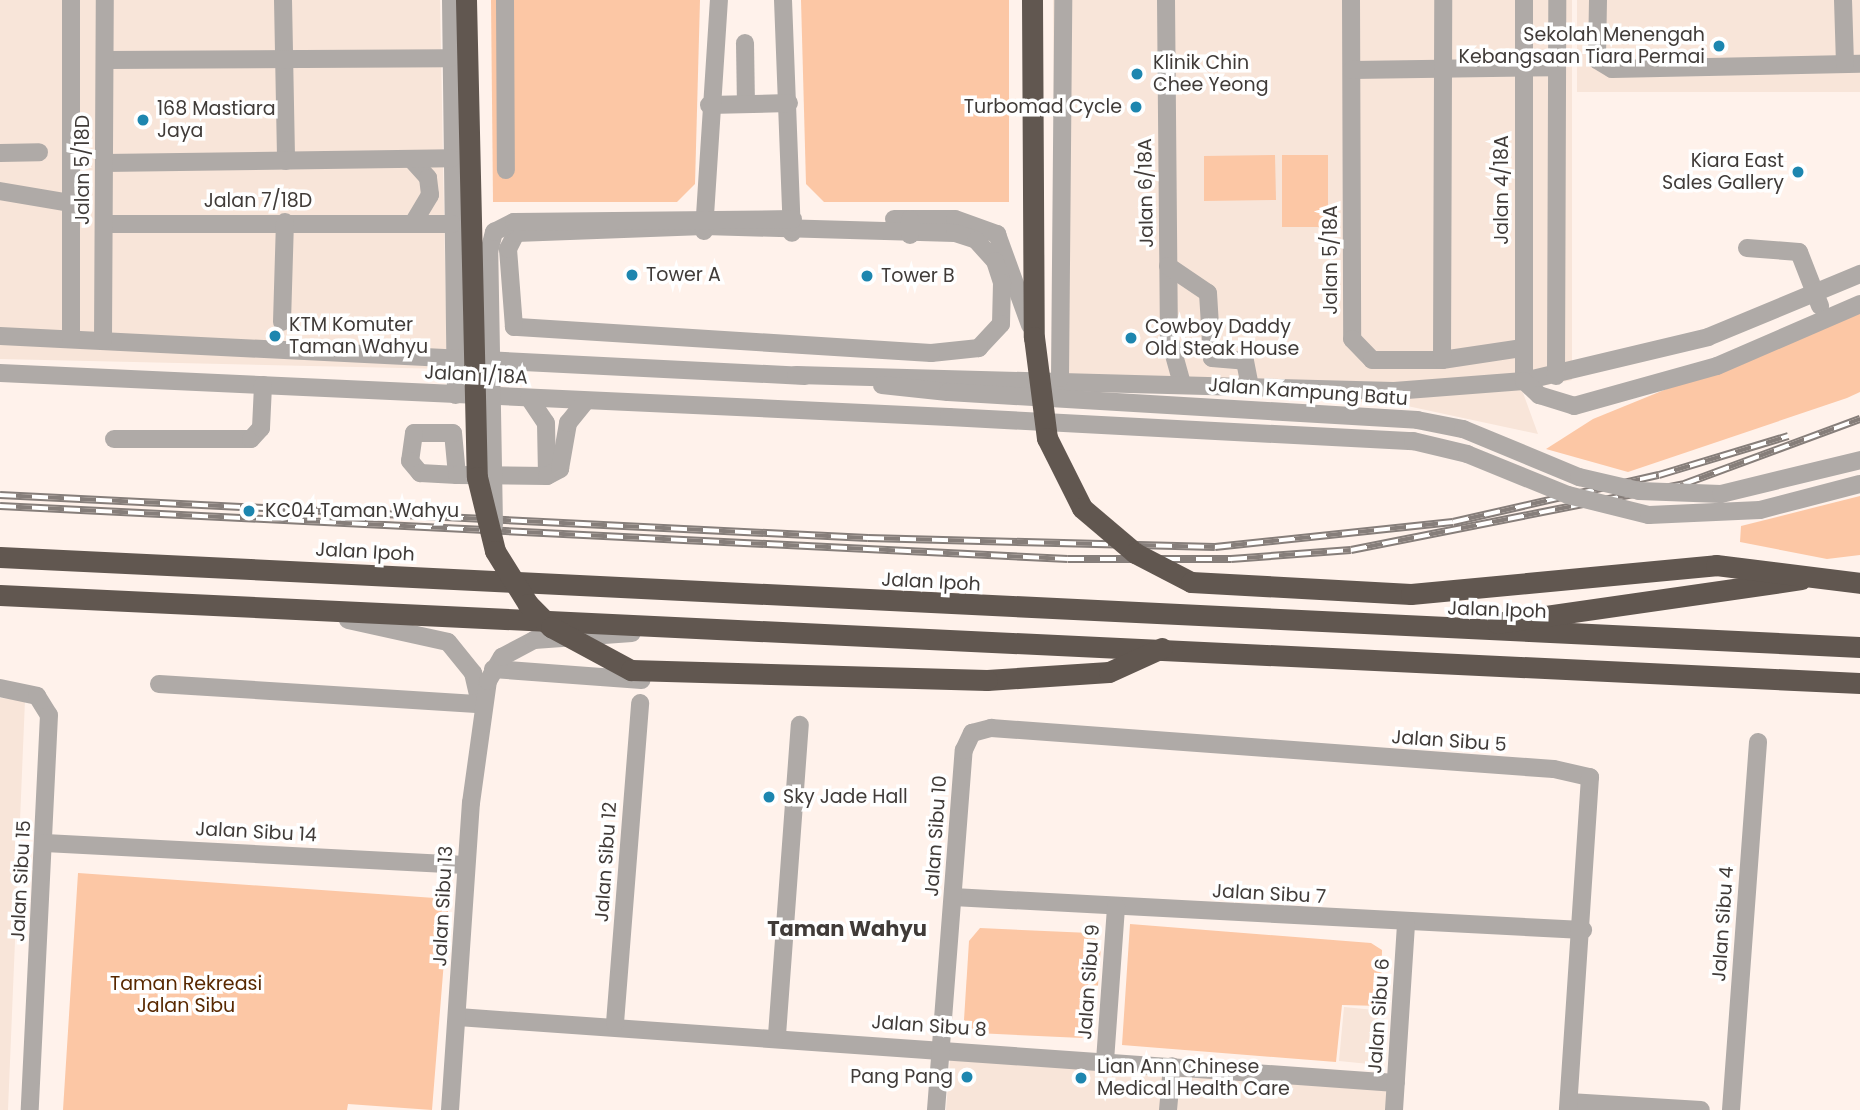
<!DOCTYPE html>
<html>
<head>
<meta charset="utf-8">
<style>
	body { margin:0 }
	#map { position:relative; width:1860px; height:1110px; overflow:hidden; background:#fff2eb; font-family:Poppins,sans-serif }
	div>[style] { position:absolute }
	.built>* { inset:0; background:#f8e5d9 }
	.green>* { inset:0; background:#fcc7a5 }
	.minor>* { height:18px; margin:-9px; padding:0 9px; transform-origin:9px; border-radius:9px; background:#afaaa7 }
	.highway>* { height:21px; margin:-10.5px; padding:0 10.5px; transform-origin:10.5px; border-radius:10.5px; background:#615750 }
	.rail>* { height:8px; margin-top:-4px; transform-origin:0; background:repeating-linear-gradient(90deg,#fff 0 16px,#867e7a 0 32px); box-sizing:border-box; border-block:2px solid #867e7a }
	.minor-bridge>* { height:18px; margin:-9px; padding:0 9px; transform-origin:9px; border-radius:9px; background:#afaaa7 }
	.highway-bridge>* { height:21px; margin:-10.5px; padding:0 10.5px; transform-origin:10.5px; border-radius:10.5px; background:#615750 }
	.dots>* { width:19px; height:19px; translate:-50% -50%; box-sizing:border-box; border:4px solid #fff; border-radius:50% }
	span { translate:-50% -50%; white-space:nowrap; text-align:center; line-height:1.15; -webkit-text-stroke:7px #fff; paint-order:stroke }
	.poi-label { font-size:19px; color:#403b38 }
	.right { translate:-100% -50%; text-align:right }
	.left { translate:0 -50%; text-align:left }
	.street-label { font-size:19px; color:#403b38 }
	.park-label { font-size:19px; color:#582800 }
	.neighbourhood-label { font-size:21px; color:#403b38; font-weight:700 }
</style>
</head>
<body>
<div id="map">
	<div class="built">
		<div style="clip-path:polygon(0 0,440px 0,447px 369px,0 359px)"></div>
		<div style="clip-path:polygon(1053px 0,1572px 0,1572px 380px,1522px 390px,1538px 434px,1398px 404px,1056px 386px)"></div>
		<div style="clip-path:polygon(1577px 0,1860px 0,1860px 92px,1577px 92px)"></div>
		<div style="clip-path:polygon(0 698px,25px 700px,8px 1110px,0 1110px)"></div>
		<div style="clip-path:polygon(1344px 1007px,1385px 1011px,1379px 1065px,1339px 1061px)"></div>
		<div style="clip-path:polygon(950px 1060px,1389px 1088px,1387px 1110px,946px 1110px)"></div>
	</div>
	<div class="green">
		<div style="clip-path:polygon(491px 0,700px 0,695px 184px,677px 202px,493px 202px)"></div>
		<div style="clip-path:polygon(801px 0,1009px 0,1009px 202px,824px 202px,806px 184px)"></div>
		<div style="clip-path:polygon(1275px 155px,1276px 200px,1204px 201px,1204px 156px)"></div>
		<div style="clip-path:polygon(1282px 155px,1328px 155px,1328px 227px,1282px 227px)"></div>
		<div style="clip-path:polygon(1860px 310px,1860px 392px,1847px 398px,1628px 472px,1546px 449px,1593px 419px)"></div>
		<div style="clip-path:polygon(1860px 496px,1860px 555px,1827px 559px,1740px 542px,1741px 526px)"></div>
		<div style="clip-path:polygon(78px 873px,449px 899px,432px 1110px,348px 1104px,347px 1110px,63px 1110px)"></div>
		<div style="clip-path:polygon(1130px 924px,1371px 943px,1382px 950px,1381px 1006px,1342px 1005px,1336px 1062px,1122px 1045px)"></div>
		<div style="clip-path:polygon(980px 928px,1090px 933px,1101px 945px,1095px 1026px,1082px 1038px,976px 1033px,964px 1020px,969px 941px)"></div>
	</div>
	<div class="minor">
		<div style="left:283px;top:0;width:161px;rotate:88.9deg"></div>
		<div style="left:451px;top:0;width:395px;rotate:89.3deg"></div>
		<div style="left:505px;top:0;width:170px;rotate:89.7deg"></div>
		<div style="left:783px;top:0;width:233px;rotate:87.8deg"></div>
		<div style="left:1166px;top:0;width:337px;rotate:89.5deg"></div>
		<div style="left:1169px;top:337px;width:49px;rotate:74.5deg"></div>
		<div style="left:1351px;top:0;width:339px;rotate:89.8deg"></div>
		<div style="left:1352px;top:339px;width:29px;rotate:46deg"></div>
		<div style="left:1372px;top:360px;width:70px"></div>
		<div style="left:1442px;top:360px;width:80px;rotate:-8.6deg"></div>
		<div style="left:1524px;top:0;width:381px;rotate:90deg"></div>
		<div style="left:1598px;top:0;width:60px;rotate:91deg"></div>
		<div style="left:1597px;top:60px;width:17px;rotate:31deg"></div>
		<div style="left:1612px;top:69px;width:248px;rotate:-1.2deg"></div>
		<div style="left:1843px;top:0;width:64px;rotate:88.2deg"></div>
		<div style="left:745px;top:43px;width:61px;rotate:89.1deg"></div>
		<div style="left:105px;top:60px;width:345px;rotate:-0.3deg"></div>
		<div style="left:1352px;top:70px;width:205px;rotate:-0.8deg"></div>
		<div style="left:709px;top:105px;width:80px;rotate:-1.4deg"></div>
		<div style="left:0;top:153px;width:39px;rotate:-1deg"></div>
		<div style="left:412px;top:160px;width:24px;rotate:48deg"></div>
		<div style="left:428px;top:178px;width:17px;rotate:83deg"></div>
		<div style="left:430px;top:195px;width:31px;rotate:121deg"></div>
		<div style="left:104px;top:163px;width:347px;rotate:-0.8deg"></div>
		<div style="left:0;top:191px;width:72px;rotate:9.6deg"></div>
		<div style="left:894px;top:219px;width:61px"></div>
		<div style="left:955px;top:219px;width:45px;rotate:19.7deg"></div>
		<div style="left:997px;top:234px;width:97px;rotate:70.1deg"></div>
		<div style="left:104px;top:224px;width:348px"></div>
		<div style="left:704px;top:226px;width:251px;rotate:1.6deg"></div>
		<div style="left:955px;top:233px;width:22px;rotate:18deg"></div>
		<div style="left:976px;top:240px;width:28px;rotate:48deg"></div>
		<div style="left:995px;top:261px;width:23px;rotate:72deg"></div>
		<div style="left:1002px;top:283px;width:41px;rotate:91.4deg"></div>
		<div style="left:1001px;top:324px;width:33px;rotate:133deg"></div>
		<div style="left:979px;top:348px;width:48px;rotate:174.1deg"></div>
		<div style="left:931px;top:353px;width:418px;rotate:-176.4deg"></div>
		<div style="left:514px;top:327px;width:78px;rotate:-94.4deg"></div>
		<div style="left:508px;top:249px;width:18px;rotate:-63deg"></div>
		<div style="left:516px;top:233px;width:188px;rotate:-2.1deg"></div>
		<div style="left:704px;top:231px;width:231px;rotate:-86.3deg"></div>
		<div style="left:1747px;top:248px;width:52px;rotate:4.4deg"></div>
		<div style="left:1799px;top:252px;width:58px;rotate:68.7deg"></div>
		<div style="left:1168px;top:266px;width:48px;rotate:34deg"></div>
		<div style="left:1208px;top:293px;width:65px;rotate:86.5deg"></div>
		<div style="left:1212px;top:358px;width:33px;rotate:5deg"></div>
		<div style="left:1245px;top:361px;width:25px;rotate:79deg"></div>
		<div style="left:282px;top:322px;width:100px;rotate:-88.3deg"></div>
		<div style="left:0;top:336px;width:806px;rotate:2.84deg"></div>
		<div style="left:71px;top:339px;width:339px;rotate:-90deg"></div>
		<div style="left:103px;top:341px;width:341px;rotate:-89.7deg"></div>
		<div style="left:1442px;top:360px;width:360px;rotate:-89.8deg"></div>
		<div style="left:0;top:373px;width:950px;rotate:2.65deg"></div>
		<div style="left:796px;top:375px;width:598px;rotate:1.53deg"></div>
		<div style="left:1394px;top:391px;width:130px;rotate:-4.4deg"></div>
		<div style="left:1524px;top:381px;width:189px;rotate:-13.4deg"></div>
		<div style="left:1708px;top:337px;width:165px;rotate:-22.5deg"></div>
		<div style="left:1556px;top:376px;width:376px;rotate:-89.8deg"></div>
		<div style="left:1060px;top:378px;width:378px;rotate:-89.5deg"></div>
		<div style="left:1524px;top:381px;width:21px;rotate:43deg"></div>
		<div style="left:1539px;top:395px;width:37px;rotate:17deg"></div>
		<div style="left:1574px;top:406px;width:148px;rotate:-15.6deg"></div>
		<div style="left:1717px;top:366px;width:156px;rotate:-23.4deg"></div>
		<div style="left:882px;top:385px;width:66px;rotate:6.1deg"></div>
		<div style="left:529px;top:398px;width:30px;rotate:56deg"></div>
		<div style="left:546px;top:423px;width:53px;rotate:88.9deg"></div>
		<div style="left:114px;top:439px;width:137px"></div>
		<div style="left:251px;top:439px;width:15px;rotate:-48deg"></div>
		<div style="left:261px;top:428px;width:43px;rotate:-87.3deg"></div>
		<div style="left:457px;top:475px;width:42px;rotate:-95.4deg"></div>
		<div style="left:453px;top:433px;width:39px;rotate:180deg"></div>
		<div style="left:414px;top:433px;width:28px;rotate:98deg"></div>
		<div style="left:410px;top:461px;width:16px;rotate:50deg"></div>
		<div style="left:420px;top:473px;width:37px;rotate:3deg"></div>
		<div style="left:457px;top:475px;width:90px;rotate:0.6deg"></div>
		<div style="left:547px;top:476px;width:15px;rotate:-28deg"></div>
		<div style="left:560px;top:469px;width:47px;rotate:-80.1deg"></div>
		<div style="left:568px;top:423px;width:28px;rotate:-51deg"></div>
		<div style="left:348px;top:620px;width:102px;rotate:12.4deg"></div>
		<div style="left:448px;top:642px;width:40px;rotate:51deg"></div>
		<div style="left:473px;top:673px;width:32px;rotate:77deg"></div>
		<div style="left:493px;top:669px;width:149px;rotate:4.2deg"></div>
		<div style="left:159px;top:684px;width:322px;rotate:3.6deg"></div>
		<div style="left:0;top:688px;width:38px;rotate:12deg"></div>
		<div style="left:37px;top:696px;width:22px;rotate:58deg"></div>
		<div style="left:49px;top:715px;width:395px;rotate:92.8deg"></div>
		<div style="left:45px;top:843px;width:421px;rotate:3deg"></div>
		<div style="left:953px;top:897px;width:631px;rotate:3deg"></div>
		<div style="left:458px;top:1017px;width:940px;rotate:4.02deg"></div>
		<div style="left:615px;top:1023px;width:321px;rotate:-85.5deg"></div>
		<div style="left:777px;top:1035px;width:311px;rotate:-85.8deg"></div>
		<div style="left:1105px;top:1061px;width:155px;rotate:-85.9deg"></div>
		<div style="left:1569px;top:1102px;width:132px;rotate:3.5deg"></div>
		<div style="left:450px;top:1110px;width:308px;rotate:-86.1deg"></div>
		<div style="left:471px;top:803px;width:123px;rotate:-82.1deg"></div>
		<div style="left:488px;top:681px;width:28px;rotate:-60deg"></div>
		<div style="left:502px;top:657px;width:36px;rotate:-28deg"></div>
		<div style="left:534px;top:640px;width:98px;rotate:-4.1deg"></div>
		<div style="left:936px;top:1110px;width:361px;rotate:-85.6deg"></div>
		<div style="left:964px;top:750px;width:19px;rotate:-65deg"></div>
		<div style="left:972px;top:733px;width:20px;rotate:-15deg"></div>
		<div style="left:991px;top:728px;width:564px;rotate:4.17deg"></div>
		<div style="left:1554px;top:769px;width:37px;rotate:13deg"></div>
		<div style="left:1590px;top:777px;width:334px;rotate:93.8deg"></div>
		<div style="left:1168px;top:1110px;width:44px;rotate:-84.8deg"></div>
		<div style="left:1394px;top:1110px;width:186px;rotate:-86.3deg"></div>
		<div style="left:1731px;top:1110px;width:369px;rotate:-85.8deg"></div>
	</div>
	<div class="highway">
		<div style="left:1032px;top:0;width:337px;rotate:89.7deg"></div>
		<div style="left:0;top:557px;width:1862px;rotate:2.77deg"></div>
		<div style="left:0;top:595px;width:1862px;rotate:2.71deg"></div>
		<div style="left:1497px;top:623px;width:307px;rotate:-8.2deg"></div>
		<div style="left:987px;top:680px;width:122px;rotate:-3.8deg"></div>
		<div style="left:1109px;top:672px;width:58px;rotate:-24.4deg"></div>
	</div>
	<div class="rail">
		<div style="left:0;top:495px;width:869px;rotate:2.84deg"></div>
		<div style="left:868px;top:538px;width:347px;rotate:1.5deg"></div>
		<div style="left:1215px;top:547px;width:239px;rotate:-6deg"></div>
		<div style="left:1453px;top:522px;width:211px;rotate:-12.9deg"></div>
		<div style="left:1659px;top:475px;width:135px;rotate:-16.8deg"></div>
		<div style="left:0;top:506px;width:1069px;rotate:2.84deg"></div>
		<div style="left:1068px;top:559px;width:163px"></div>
		<div style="left:1231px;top:559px;width:120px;rotate:-4.3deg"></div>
		<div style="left:1351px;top:550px;width:339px;rotate:-11.2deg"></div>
		<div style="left:1684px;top:484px;width:188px;rotate:-20.3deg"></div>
	</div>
	<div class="minor-bridge">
		<div style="left:910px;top:219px;width:16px;rotate:90deg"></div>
		<div style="left:948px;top:392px;width:470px;rotate:3.4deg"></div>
		<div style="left:1417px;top:420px;width:47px;rotate:11.1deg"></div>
		<div style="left:1463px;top:429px;width:126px;rotate:22.5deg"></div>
		<div style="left:1579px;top:477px;width:62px;rotate:13.1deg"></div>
		<div style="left:1639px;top:491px;width:82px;rotate:2.1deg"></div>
		<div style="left:1721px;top:494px;width:143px;rotate:-13.7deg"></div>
		<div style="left:949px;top:417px;width:465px;rotate:3deg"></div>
		<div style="left:1413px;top:441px;width:56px;rotate:13.5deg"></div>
		<div style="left:1467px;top:454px;width:109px;rotate:22.1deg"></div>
		<div style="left:1568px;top:495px;width:83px;rotate:13.9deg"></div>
		<div style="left:1649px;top:515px;width:111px;rotate:-2.6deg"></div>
		<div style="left:1760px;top:510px;width:103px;rotate:-14.6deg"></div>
		<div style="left:494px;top:525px;width:273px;rotate:-91deg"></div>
		<div style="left:489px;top:252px;width:21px;rotate:-76deg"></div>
		<div style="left:494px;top:232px;width:22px;rotate:-27deg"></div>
		<div style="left:514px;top:222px;width:279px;rotate:-0.6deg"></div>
	</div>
	<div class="highway-bridge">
		<div style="left:466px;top:0;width:477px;rotate:88.7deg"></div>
		<div style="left:477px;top:477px;width:76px;rotate:76.3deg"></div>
		<div style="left:495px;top:551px;width:62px;rotate:58.1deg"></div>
		<div style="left:528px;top:604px;width:33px;rotate:45deg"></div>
		<div style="left:551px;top:627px;width:91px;rotate:28.3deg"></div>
		<div style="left:631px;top:670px;width:356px;rotate:1.6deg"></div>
		<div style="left:1034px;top:337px;width:102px;rotate:82.7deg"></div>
		<div style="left:1047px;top:438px;width:78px;rotate:63.4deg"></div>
		<div style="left:1082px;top:508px;width:70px;rotate:40.3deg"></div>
		<div style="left:1135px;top:553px;width:63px;rotate:27.4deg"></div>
		<div style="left:1191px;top:582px;width:220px;rotate:3.1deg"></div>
		<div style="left:1411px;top:594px;width:306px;rotate:-5.4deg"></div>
		<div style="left:1716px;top:565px;width:145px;rotate:7.1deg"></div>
	</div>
	<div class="dots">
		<div style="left:1719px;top:46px;background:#1d86af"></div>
		<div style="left:1137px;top:74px;background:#1d86af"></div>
		<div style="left:1136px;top:107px;background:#1d86af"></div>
		<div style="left:143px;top:120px;background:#1d86af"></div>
		<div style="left:1798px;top:172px;background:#1d86af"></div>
		<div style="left:632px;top:275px;background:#1d86af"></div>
		<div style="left:867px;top:276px;background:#1d86af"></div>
		<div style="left:275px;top:336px;background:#1d86af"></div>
		<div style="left:1131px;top:338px;background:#1d86af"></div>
		<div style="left:249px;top:511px;background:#1d86af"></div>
		<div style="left:769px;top:797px;background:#1d86af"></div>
		<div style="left:967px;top:1077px;background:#1d86af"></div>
		<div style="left:1081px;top:1078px;background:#1d86af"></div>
	</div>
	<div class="poi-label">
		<span class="right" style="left:1705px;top:46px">Sekolah Menengah<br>Kebangsaan Tiara Permai</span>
		<span class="left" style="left:1153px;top:74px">Klinik Chin<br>Chee Yeong</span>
		<span class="right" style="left:1122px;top:107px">Turbomad Cycle</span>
		<span class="left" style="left:157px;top:120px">168 Mastiara<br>Jaya</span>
		<span class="right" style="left:1784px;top:172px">Kiara East<br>Sales Gallery</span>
		<span class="left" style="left:646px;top:275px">Tower A</span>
		<span class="left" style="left:881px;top:276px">Tower B</span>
		<span class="left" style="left:289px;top:336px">KTM Komuter<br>Taman Wahyu</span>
		<span class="left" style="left:1145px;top:338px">Cowboy Daddy<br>Old Steak House</span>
		<span class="left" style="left:265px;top:511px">KC04 Taman Wahyu</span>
		<span class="left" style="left:783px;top:797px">Sky Jade Hall</span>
		<span class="left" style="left:1097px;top:1078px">Lian Ann Chinese<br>Medical Health Care</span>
		<span class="right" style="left:953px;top:1077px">Pang Pang</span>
	</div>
	<div class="street-label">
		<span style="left:83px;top:170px;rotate:-90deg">Jalan 5/18D</span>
		<span style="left:1502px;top:190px;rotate:-90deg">Jalan 4/18A</span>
		<span style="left:1146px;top:193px;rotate:-91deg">Jalan 6/18A</span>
		<span style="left:258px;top:201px">Jalan 7/18D</span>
		<span style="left:1331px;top:260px;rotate:-90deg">Jalan 5/18A</span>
		<span style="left:476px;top:375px;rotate:3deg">Jalan 1/18A</span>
		<span style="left:1308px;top:392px;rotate:4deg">Jalan Kampung Batu</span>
		<span style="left:365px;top:552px;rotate:3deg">Jalan Ipoh</span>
		<span style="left:931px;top:582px;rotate:3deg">Jalan Ipoh</span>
		<span style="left:1497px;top:610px;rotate:2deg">Jalan Ipoh</span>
		<span style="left:1449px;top:741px;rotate:4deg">Jalan Sibu 5</span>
		<span style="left:256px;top:832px;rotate:3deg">Jalan Sibu 14</span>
		<span style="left:936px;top:836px;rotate:-86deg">Jalan Sibu 10</span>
		<span style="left:606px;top:862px;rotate:-86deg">Jalan Sibu 12</span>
		<span style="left:21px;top:881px;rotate:-87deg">Jalan Sibu 15</span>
		<span style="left:1269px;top:894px;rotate:3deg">Jalan Sibu 7</span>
		<span style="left:443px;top:906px;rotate:-87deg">Jalan Sibu 13</span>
		<span style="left:1723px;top:924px;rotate:-86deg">Jalan Sibu 4</span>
		<span style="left:1089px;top:982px;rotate:-86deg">Jalan Sibu 9</span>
		<span style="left:1379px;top:1016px;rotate:-86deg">Jalan Sibu 6</span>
		<span style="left:929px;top:1026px;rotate:4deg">Jalan Sibu 8</span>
	</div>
	<div class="park-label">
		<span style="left:186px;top:995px">Taman Rekreasi<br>Jalan Sibu</span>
	</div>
	<div class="neighbourhood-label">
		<span style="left:847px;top:929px">Taman Wahyu</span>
	</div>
</div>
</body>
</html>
